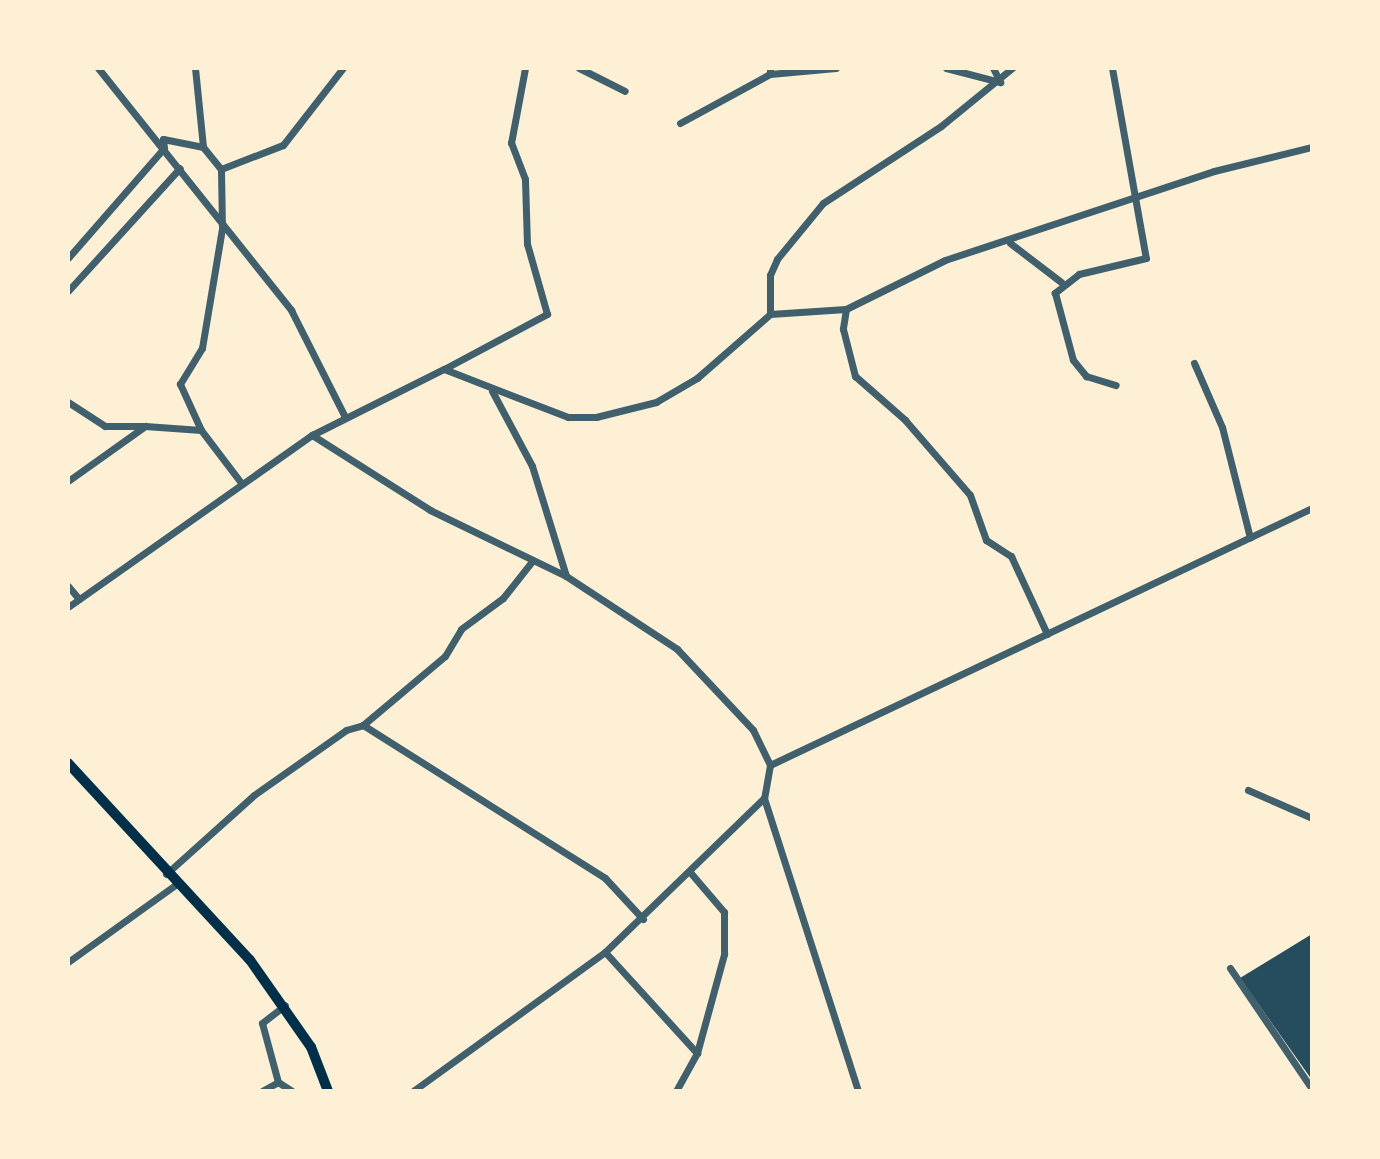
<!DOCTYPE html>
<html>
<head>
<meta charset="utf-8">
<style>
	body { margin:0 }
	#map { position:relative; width:1380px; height:1159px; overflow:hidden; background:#fdf0d5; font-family:"Noto Sans",sans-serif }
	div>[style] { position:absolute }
	.building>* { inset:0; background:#264d5e }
	.minor>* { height:7px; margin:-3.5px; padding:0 3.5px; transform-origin:3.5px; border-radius:3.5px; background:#3f606c }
	.primary>* { height:10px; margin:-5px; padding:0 5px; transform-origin:5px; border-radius:5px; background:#003049 }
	span { translate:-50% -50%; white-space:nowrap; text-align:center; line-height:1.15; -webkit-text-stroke:7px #fdf0d5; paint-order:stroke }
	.frame { position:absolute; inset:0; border:70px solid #fdf0d5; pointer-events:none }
</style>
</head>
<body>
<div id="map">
	<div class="building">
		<div style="clip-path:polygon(1312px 934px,1312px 1080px,1240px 978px)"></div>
	</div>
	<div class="minor">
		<div style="left:98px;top:68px;width:310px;rotate:51.4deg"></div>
		<div style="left:291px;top:310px;width:118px;rotate:63.2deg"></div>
		<div style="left:195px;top:68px;width:79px;rotate:84.2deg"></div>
		<div style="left:203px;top:147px;width:28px;rotate:51deg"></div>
		<div style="left:579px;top:68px;width:51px;rotate:26.6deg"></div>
		<div style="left:946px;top:68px;width:56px;rotate:14.5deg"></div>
		<div style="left:993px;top:68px;width:16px;rotate:63deg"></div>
		<div style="left:1112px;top:68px;width:193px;rotate:79.9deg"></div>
		<div style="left:1146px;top:258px;width:69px;rotate:166.6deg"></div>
		<div style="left:1079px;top:274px;width:31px;rotate:142deg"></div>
		<div style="left:1055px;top:293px;width:69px;rotate:75deg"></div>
		<div style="left:1073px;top:360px;width:21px;rotate:51deg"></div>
		<div style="left:1086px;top:376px;width:31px;rotate:17deg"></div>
		<div style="left:770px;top:74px;width:66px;rotate:-5.2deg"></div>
		<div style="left:680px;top:123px;width:102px;rotate:-28.6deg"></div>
		<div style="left:770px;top:74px;width:6px;rotate:-90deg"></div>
		<div style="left:1010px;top:243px;width:64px;rotate:37.4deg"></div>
		<div style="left:68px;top:258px;width:146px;rotate:-48.9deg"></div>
		<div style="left:164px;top:148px;width:9px;rotate:-96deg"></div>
		<div style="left:163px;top:139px;width:41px;rotate:11.3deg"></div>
		<div style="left:68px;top:291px;width:166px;rotate:-47.7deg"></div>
		<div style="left:846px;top:309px;width:20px;rotate:99deg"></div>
		<div style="left:843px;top:329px;width:49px;rotate:75.7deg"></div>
		<div style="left:855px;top:376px;width:67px;rotate:41.3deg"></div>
		<div style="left:905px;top:420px;width:99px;rotate:49.1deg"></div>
		<div style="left:970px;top:495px;width:48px;rotate:70.4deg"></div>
		<div style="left:986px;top:540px;width:30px;rotate:33deg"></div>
		<div style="left:1011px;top:556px;width:86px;rotate:65.2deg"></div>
		<div style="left:770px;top:314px;width:76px;rotate:-3.8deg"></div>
		<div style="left:846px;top:309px;width:110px;rotate:-26.3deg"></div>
		<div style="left:945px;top:260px;width:283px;rotate:-18.3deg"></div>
		<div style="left:1214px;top:171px;width:101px;rotate:-13.8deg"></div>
		<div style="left:1194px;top:363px;width:70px;rotate:66.4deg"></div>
		<div style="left:1222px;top:427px;width:114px;rotate:75.8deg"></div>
		<div style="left:444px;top:369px;width:117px;rotate:-28.1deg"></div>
		<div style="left:547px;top:314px;width:73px;rotate:-105.9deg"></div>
		<div style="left:527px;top:244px;width:65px;rotate:-91.8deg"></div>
		<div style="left:525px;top:179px;width:39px;rotate:-111deg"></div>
		<div style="left:511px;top:143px;width:76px;rotate:-79.4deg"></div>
		<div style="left:492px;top:391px;width:85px;rotate:61.9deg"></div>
		<div style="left:532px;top:466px;width:115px;rotate:72.8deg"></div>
		<div style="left:566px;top:576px;width:133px;rotate:33.3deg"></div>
		<div style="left:677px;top:649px;width:111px;rotate:46.8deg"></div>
		<div style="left:753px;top:730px;width:39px;rotate:64deg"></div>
		<div style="left:770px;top:765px;width:34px;rotate:100deg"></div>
		<div style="left:764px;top:798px;width:308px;rotate:72.2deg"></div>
		<div style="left:68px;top:402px;width:44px;rotate:33deg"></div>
		<div style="left:105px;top:426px;width:39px"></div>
		<div style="left:312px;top:435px;width:140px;rotate:32.4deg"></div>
		<div style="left:430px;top:510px;width:151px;rotate:25.9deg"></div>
		<div style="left:68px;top:481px;width:95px;rotate:-35.5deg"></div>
		<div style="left:145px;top:426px;width:56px;rotate:4.1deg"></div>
		<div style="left:242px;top:484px;width:68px;rotate:-127.2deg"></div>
		<div style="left:201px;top:430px;width:51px;rotate:-114.5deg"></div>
		<div style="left:180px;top:384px;width:42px;rotate:-58.6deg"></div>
		<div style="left:202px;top:348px;width:122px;rotate:-80.5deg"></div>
		<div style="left:222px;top:228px;width:59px;rotate:-91deg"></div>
		<div style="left:221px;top:169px;width:66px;rotate:-21.2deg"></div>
		<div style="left:283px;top:145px;width:98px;rotate:-52.1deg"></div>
		<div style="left:68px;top:586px;width:17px;rotate:50deg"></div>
		<div style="left:68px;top:607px;width:299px;rotate:-35.2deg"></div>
		<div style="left:312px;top:435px;width:148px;rotate:-26.6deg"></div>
		<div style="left:444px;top:369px;width:133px;rotate:21.2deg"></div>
		<div style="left:568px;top:417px;width:28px"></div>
		<div style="left:596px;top:417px;width:62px;rotate:-14deg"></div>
		<div style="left:656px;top:402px;width:48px;rotate:-30.3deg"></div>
		<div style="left:697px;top:378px;width:97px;rotate:-41.2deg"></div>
		<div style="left:770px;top:314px;width:39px;rotate:-90deg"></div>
		<div style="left:770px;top:275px;width:17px;rotate:-66deg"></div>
		<div style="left:777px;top:259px;width:72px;rotate:-50.6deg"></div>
		<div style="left:823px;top:203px;width:141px;rotate:-33.1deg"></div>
		<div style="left:941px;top:126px;width:92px;rotate:-39.2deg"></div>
		<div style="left:363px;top:725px;width:107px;rotate:-40.1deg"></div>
		<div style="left:445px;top:656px;width:31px;rotate:-59deg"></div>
		<div style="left:461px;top:629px;width:52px;rotate:-36.4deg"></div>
		<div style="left:503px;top:598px;width:48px;rotate:-51.7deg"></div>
		<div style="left:770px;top:765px;width:600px;rotate:-25.37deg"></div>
		<div style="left:1248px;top:790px;width:70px;rotate:23.6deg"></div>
		<div style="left:166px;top:874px;width:118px;rotate:-41.9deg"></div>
		<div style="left:254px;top:795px;width:113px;rotate:-35.2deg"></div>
		<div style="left:346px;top:730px;width:18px;rotate:-16deg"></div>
		<div style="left:363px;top:725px;width:286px;rotate:32.3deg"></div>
		<div style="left:605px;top:878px;width:56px;rotate:47.2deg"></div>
		<div style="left:605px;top:952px;width:137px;rotate:47.7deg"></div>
		<div style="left:68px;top:962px;width:132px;rotate:-35.7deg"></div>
		<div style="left:1230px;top:968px;width:146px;rotate:55.9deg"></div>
		<div style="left:278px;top:1082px;width:17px;rotate:33deg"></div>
		<div style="left:262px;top:1091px;width:18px;rotate:-29deg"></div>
		<div style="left:278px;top:1082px;width:61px;rotate:-105.2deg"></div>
		<div style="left:262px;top:1023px;width:29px;rotate:-38deg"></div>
		<div style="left:413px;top:1091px;width:237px;rotate:-35.9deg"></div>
		<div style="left:605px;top:952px;width:221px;rotate:-44.1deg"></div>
		<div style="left:676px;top:1091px;width:43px;rotate:-61.1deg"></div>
		<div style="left:697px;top:1053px;width:103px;rotate:-74.7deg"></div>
		<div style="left:724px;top:954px;width:42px;rotate:-90deg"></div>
		<div style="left:724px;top:912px;width:52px;rotate:-130.4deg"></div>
	</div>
	<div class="primary">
		<div style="left:68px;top:763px;width:268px;rotate:47.3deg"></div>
		<div style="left:250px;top:960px;width:106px;rotate:55deg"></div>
		<div style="left:311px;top:1047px;width:47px;rotate:68.9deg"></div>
	</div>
	<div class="frame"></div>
</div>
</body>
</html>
